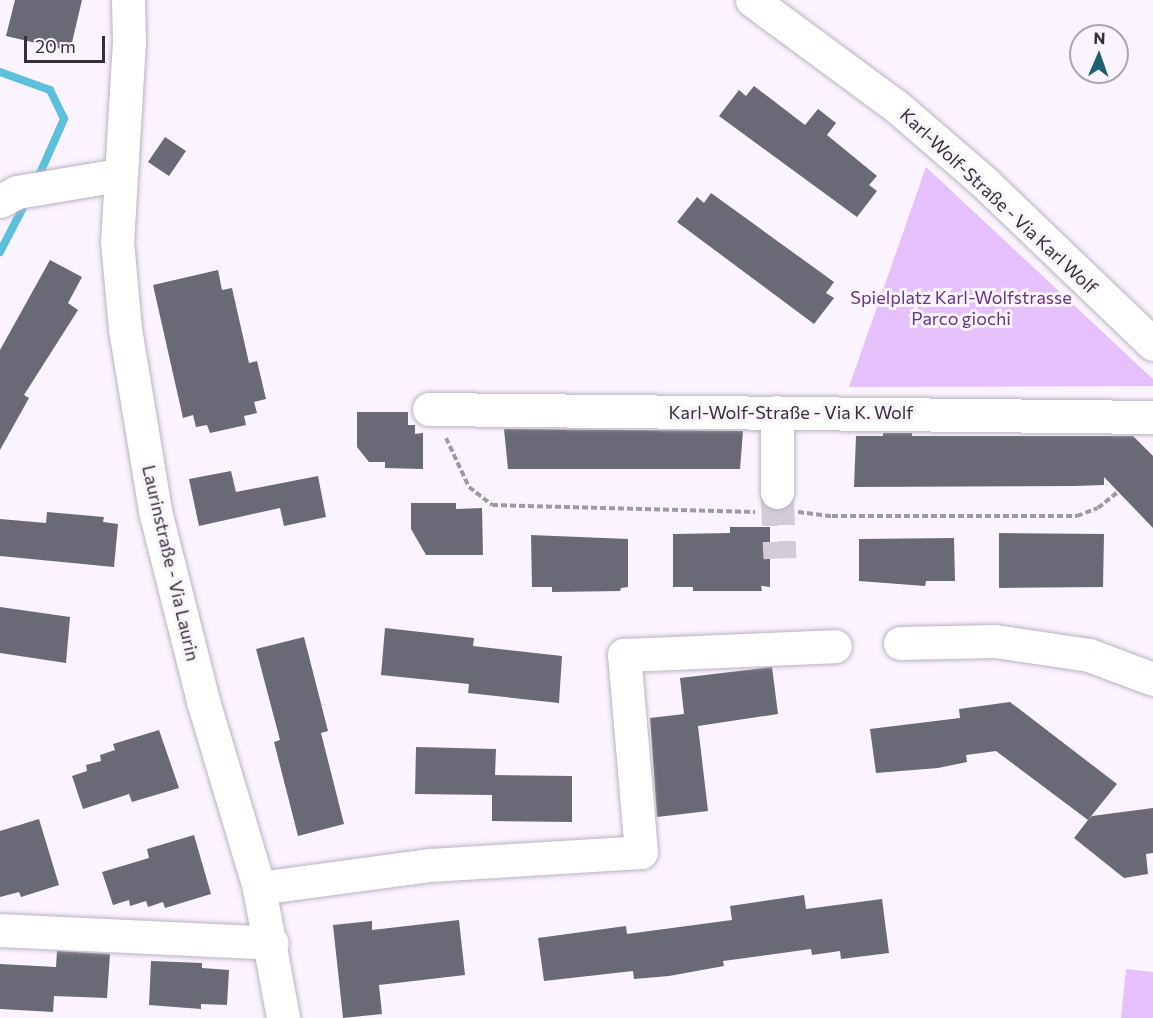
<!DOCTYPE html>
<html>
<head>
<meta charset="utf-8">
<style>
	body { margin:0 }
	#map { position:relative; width:1153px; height:1018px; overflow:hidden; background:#fbf3fe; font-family:Commissioner,sans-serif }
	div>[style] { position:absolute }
	.green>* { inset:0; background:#e6c0fa }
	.stream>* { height:8px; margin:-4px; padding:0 4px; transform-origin:4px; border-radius:4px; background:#5cbfdb }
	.building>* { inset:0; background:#6a6976 }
	.minor-tunnel>* { height:33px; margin-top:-16.5px; transform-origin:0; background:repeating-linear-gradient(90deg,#d3ccd6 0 33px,transparent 0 49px) }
	.path>* { height:4px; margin-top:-2px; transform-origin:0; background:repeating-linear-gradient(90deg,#a099a2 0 6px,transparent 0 9px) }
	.roads { filter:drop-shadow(0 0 2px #bbb2bf) drop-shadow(0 0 2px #bbb2bf) }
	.minor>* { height:33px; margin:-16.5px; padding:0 16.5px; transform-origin:16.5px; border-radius:16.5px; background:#fff }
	span { translate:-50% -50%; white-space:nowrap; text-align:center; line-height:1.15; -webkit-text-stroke:6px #fbf3fe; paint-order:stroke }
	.street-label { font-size:18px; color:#343035 }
	.park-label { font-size:18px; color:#693480 }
	.north { position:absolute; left:1069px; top:24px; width:60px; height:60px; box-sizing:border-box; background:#fbf3fe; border:2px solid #aba5ae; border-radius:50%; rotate:2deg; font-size:16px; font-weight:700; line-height:24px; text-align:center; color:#343035 }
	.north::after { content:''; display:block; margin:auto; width:21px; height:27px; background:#1d5e73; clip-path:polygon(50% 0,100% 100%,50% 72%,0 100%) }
	.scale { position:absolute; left:24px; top:36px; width:81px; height:27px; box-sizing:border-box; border:3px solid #343035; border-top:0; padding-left:8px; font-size:18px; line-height:21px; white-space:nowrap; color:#343035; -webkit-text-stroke:4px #fbf3fe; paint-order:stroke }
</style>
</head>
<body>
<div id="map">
	<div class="green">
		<div style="clip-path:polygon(926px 167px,1153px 379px,1153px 386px,849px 387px)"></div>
		<div style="clip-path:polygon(1126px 969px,1153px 972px,1153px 1018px,1121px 1018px)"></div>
	</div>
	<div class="stream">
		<div style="left:0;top:72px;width:53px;rotate:19.8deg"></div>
		<div style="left:50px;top:90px;width:32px;rotate:64deg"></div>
		<div style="left:64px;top:119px;width:67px;rotate:113.9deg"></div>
		<div style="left:0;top:252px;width:59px;rotate:-62.6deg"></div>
	</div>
	<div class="building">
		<div style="clip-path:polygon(15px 0,82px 0,70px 51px,6px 36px)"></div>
		<div style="clip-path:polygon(754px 86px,805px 125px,818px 109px,836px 123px,827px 135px,877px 176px,869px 185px,877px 191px,857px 217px,719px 116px,739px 90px,746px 96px)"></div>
		<div style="clip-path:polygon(165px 137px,186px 151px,169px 176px,148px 162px)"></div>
		<div style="clip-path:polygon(711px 193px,834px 282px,826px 293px,834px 298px,814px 324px,677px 222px,697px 197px,704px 203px)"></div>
		<div style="clip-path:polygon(50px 260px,82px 277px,68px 303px,78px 310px,24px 395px,29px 398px,0 450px,0 350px)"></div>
		<div style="clip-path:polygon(218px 270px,222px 290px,232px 288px,249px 363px,257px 361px,266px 399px,254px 402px,257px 413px,244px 416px,246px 425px,210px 433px,207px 425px,196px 427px,193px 415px,183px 418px,153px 285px)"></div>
		<div style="clip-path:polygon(357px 412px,408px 412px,408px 425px,415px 425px,415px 434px,423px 433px,423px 469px,385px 468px,385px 462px,369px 462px,357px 447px)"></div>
		<div style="clip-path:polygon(504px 429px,743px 431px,740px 469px,508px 469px)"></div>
		<div style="clip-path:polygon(883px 433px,912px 433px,912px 436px,1133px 436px,1153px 456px,1153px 528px,1104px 477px,1104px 485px,1074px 486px,854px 487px,856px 436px,883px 436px)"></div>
		<div style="clip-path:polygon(231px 471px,236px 492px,318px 476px,326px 517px,284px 526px,280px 508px,199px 526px,189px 479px)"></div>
		<div style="clip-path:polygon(411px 503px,456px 503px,456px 509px,482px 508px,483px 555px,426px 555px,411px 529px)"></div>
		<div style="clip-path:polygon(47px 512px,104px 517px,103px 522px,118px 524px,114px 567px,0 556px,0 519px,46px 523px)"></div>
		<div style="clip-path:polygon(730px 527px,770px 527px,770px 587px,761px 586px,762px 591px,693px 591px,693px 587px,673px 587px,673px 534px,730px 533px)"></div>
		<div style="clip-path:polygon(999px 533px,1104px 534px,1103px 587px,999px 588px)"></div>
		<div style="clip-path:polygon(531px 535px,628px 539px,628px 587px,621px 588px,620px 591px,552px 592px,552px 587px,532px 587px)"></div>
		<div style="clip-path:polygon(954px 538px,955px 581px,926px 581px,925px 586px,859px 581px,859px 539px)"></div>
		<div style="clip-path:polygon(0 607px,70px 617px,66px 663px,0 653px)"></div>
		<div style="clip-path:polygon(385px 628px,474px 638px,473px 646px,562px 656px,559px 703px,468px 693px,469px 684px,381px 675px)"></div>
		<div style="clip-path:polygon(304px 637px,328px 731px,321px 733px,344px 824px,298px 836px,274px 742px,280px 740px,256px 649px)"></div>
		<div style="clip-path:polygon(772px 667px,778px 714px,698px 726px,708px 811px,657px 817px,650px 718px,684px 714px,680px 678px)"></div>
		<div style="clip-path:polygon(1010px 702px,1117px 784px,1088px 820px,1092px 816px,1153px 808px,1153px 853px,1146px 854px,1148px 874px,1124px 878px,1074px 838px,1088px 820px,996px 751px,966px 755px,967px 762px,938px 768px,876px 773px,870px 729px,960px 718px,959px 709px)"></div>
		<div style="clip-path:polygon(159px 730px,179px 788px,132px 802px,129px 794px,83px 809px,72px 776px,87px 771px,86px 765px,101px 761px,100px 755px,115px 750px,113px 744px)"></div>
		<div style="clip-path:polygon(416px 747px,496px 749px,495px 775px,572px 776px,572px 822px,492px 821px,492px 795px,415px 794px)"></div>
		<div style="clip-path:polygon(39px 819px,59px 885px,21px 897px,19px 892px,0 897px,0 831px)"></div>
		<div style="clip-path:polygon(194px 835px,211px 894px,165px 908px,163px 902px,148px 907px,146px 901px,130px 906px,129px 900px,113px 905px,102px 872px,149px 858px,147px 849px)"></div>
		<div style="clip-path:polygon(804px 895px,806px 909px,882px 899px,889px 953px,841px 959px,840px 951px,812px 955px,811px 949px,723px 961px,724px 966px,669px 976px,634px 979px,633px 971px,544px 981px,538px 938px,626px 926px,627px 934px,732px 920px,730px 906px)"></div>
		<div style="clip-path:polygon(459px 920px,465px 975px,379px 985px,382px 1014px,343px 1018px,333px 925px,372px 921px,372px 930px)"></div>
		<div style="clip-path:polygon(57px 951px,110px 954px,107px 998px,54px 996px,53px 1012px,0 1009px,0 964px,56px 967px)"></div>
		<div style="clip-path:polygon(151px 961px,202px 963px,202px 968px,229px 970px,227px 1005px,201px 1004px,201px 1009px,149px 1005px)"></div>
	</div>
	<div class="minor-tunnel">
		<div style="left:777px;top:492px;width:66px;rotate:87.4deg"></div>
	</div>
	<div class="path">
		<div style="left:446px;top:438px;width:54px;rotate:64.9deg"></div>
		<div style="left:469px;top:487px;width:29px;rotate:38deg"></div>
		<div style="left:492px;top:505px;width:263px;rotate:1.5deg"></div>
		<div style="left:798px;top:512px;width:34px;rotate:7deg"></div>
		<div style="left:832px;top:516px;width:245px"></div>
		<div style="left:1077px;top:516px;width:22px;rotate:-21deg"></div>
		<div style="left:1098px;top:508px;width:26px;rotate:-39deg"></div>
	</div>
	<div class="roads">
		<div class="minor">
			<div style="left:128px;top:0;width:41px;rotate:88.6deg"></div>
			<div style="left:129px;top:41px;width:200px;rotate:93.4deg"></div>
			<div style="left:117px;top:241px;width:88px;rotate:84.8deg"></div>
			<div style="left:125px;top:329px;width:184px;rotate:80.6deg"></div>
			<div style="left:155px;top:511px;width:196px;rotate:75.8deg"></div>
			<div style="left:203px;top:701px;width:195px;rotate:73.3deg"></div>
			<div style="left:259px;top:888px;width:132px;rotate:79.5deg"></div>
			<div style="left:752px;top:0;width:179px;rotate:36.4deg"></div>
			<div style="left:896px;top:106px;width:116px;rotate:40.8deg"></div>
			<div style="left:984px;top:182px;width:234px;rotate:43.8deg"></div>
			<div style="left:0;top:201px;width:19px;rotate:-28deg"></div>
			<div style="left:17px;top:192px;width:103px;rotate:-9.5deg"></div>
			<div style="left:429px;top:409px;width:724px;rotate:0.63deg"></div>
			<div style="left:777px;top:412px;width:80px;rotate:90deg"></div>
			<div style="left:900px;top:643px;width:95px;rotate:-1.2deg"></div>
			<div style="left:995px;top:641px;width:95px;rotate:8.5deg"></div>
			<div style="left:1089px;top:655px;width:68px;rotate:20.6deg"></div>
			<div style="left:259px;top:888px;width:173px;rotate:-7.7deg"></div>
			<div style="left:430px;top:865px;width:211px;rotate:-3.5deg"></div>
			<div style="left:641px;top:852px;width:198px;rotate:-94.9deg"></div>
			<div style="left:624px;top:655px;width:211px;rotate:-2.4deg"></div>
			<div style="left:0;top:930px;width:272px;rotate:2.7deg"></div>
		</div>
	</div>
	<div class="street-label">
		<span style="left:999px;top:201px;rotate:43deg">Karl-Wolf-Straße - Via Karl Wolf</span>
		<span style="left:791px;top:412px">Karl-Wolf-Straße - Via K. Wolf</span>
		<span style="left:171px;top:563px;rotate:77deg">Laurinstraße - Via Laurin</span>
	</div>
	<div class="park-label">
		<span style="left:961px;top:308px">Spielplatz Karl-Wolfstrasse<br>Parco giochi</span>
	</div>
	<div class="north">N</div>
	<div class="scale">20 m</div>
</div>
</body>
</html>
